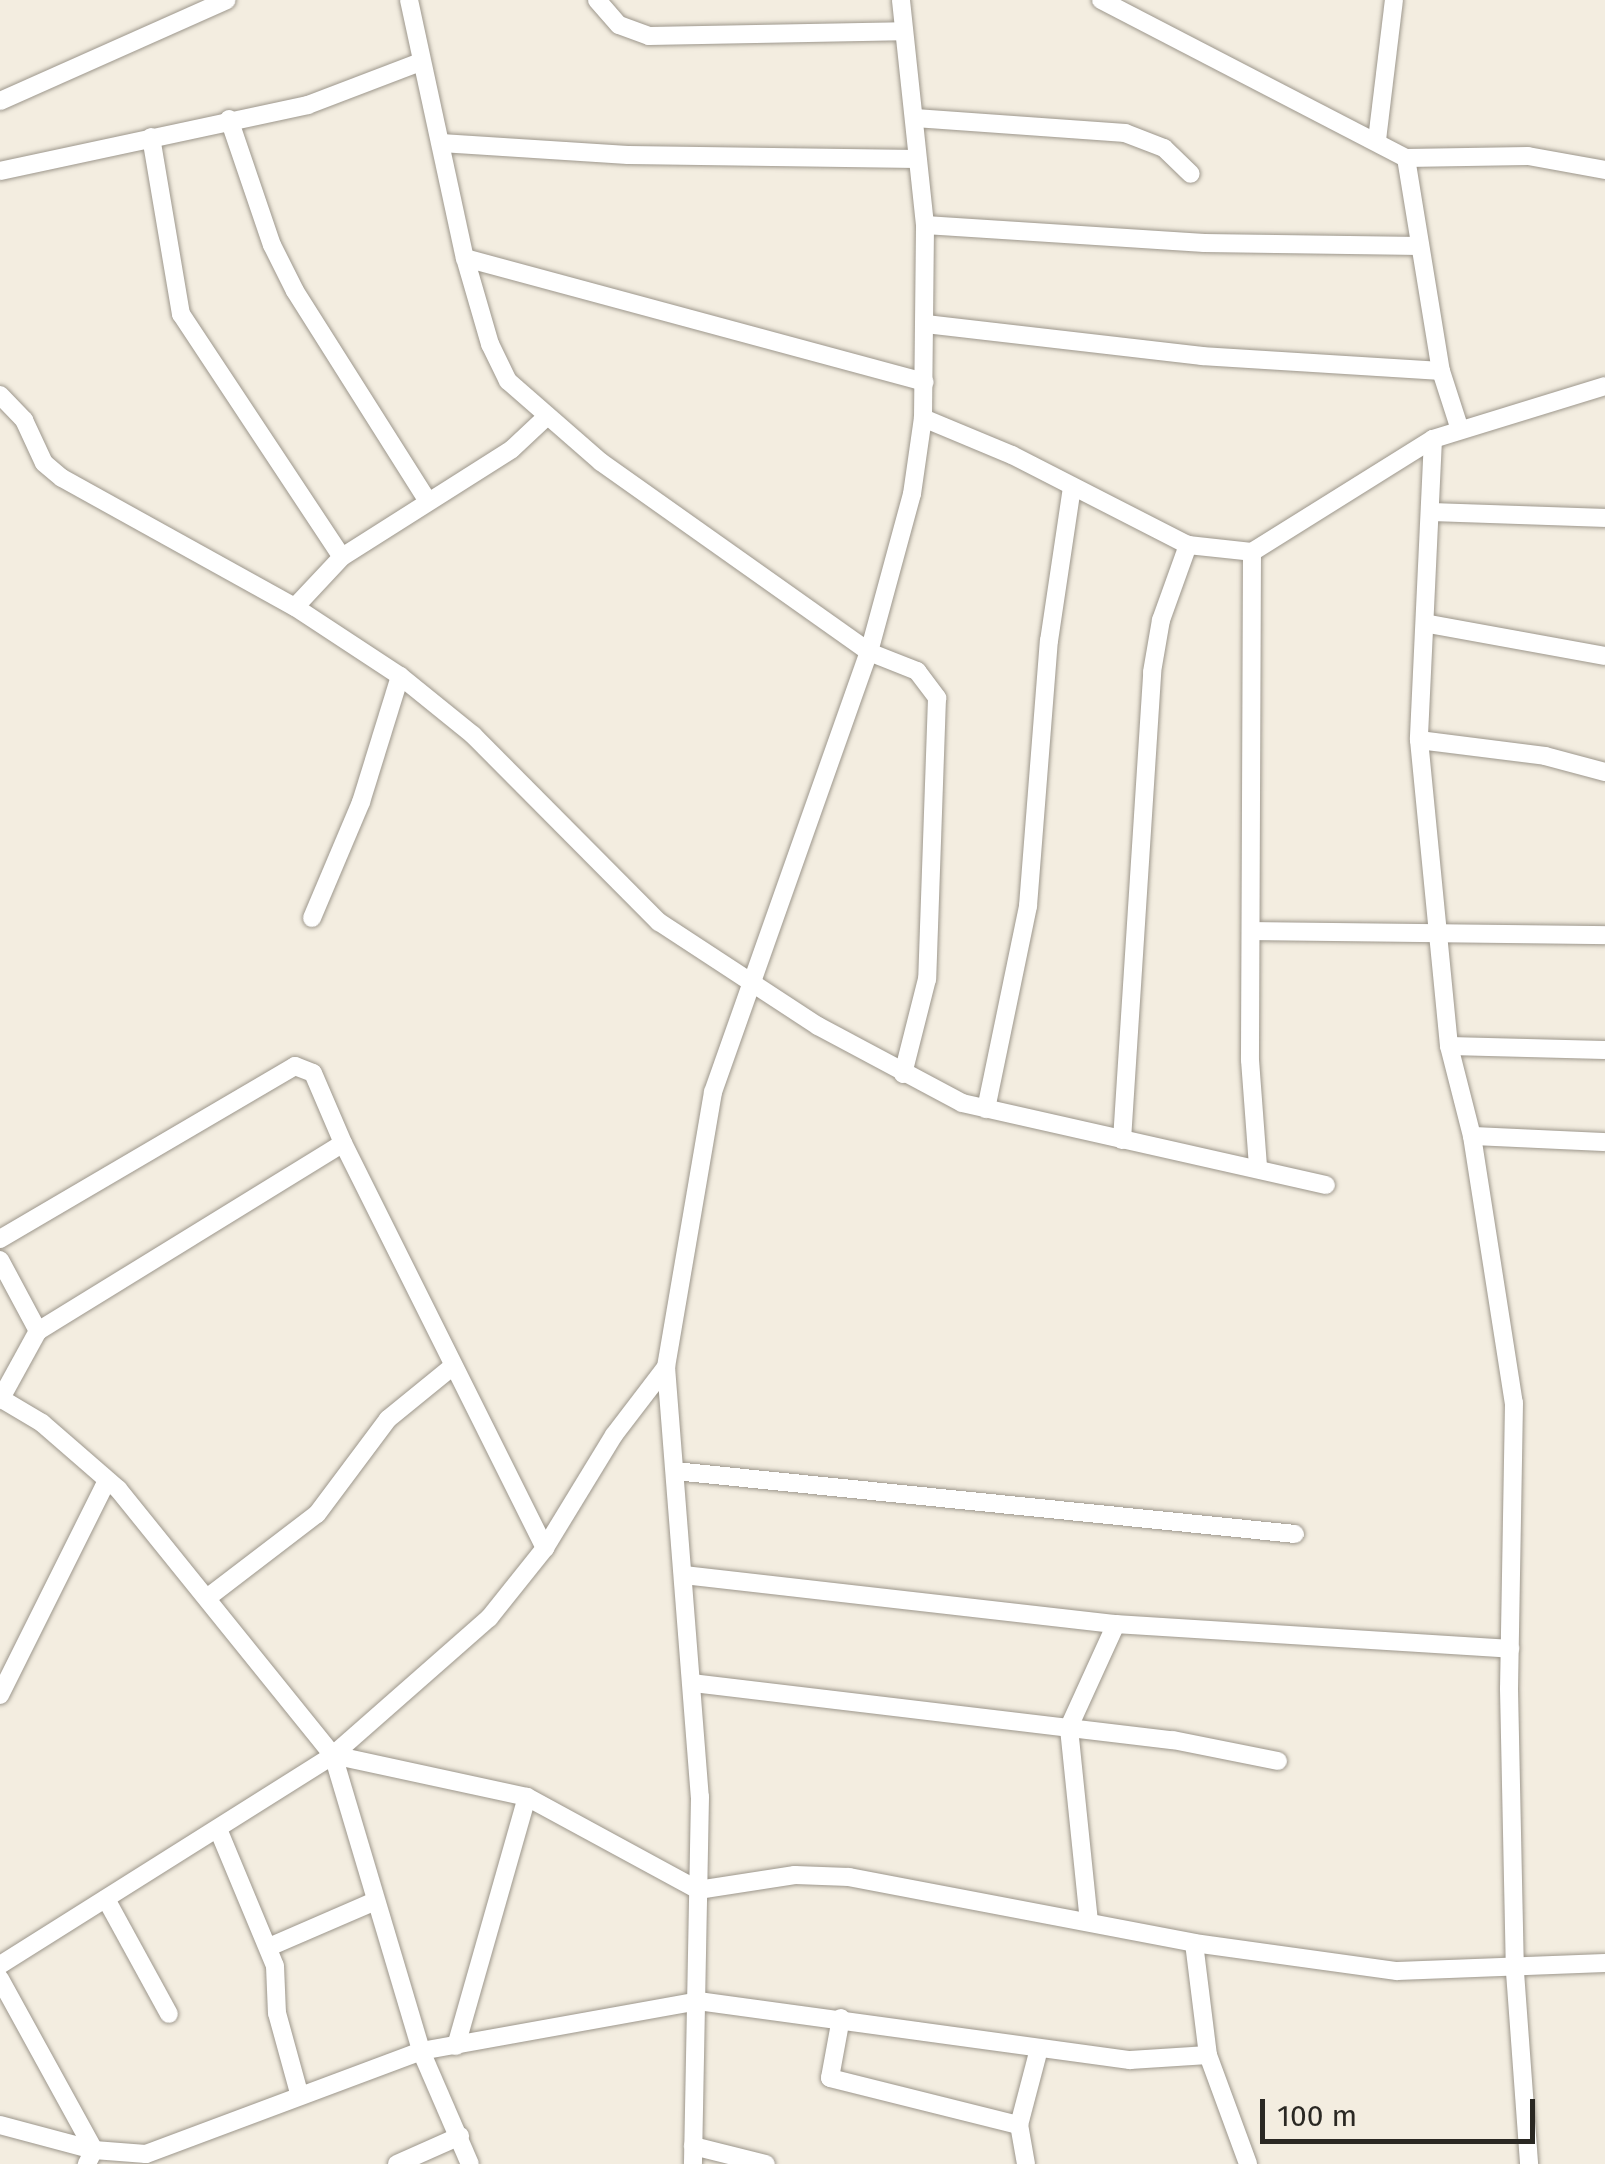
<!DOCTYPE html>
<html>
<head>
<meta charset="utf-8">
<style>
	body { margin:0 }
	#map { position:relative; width:1605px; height:2164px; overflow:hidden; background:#f3ede0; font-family:"Fira Sans",sans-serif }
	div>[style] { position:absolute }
	.roads { filter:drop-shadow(0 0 2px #9d978c) drop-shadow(0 0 2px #9d978c) }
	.minor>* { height:18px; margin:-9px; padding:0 9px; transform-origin:9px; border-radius:9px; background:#fff }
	span { translate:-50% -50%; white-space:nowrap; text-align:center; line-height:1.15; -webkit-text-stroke:8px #f3ede0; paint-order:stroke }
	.scale { position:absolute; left:1260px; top:2099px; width:275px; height:45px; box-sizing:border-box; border:5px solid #2a2823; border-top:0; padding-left:12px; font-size:30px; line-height:35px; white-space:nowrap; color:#2a2823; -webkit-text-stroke:8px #f3ede0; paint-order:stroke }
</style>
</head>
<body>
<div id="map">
	<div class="roads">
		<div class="minor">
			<div style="left:409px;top:0;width:264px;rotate:77.8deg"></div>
			<div style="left:465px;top:258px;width:90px;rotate:73.8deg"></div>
			<div style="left:490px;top:344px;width:41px;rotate:64.1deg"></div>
			<div style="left:508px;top:381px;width:123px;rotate:41.1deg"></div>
			<div style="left:601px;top:462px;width:329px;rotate:35.3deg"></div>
			<div style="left:869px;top:652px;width:52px;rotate:21.6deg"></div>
			<div style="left:917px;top:671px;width:34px;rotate:53deg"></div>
			<div style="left:937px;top:698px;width:281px;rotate:92deg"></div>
			<div style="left:927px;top:979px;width:98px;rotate:104.2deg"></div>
			<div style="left:597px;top:0;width:33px;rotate:49deg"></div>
			<div style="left:619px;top:25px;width:32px;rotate:20deg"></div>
			<div style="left:649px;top:36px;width:253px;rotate:-1.1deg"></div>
			<div style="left:1101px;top:0;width:343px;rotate:27.4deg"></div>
			<div style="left:1406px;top:158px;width:216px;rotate:80.7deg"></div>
			<div style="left:1441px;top:371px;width:62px;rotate:72.1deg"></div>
			<div style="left:0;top:101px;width:248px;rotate:-24deg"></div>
			<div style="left:915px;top:118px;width:211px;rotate:4.1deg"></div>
			<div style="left:1125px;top:133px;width:42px;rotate:21deg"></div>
			<div style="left:1164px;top:148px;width:37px;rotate:44deg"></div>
			<div style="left:229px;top:119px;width:133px;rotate:71.2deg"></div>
			<div style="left:272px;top:245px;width:51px;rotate:63.4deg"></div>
			<div style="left:295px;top:291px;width:245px;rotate:57.7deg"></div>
			<div style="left:151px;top:137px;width:180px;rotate:80.4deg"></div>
			<div style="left:181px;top:314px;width:291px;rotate:56.5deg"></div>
			<div style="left:1377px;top:140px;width:141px;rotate:-83.1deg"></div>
			<div style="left:441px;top:143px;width:187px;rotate:3.7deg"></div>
			<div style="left:628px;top:155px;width:289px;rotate:0.8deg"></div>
			<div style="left:1406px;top:158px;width:122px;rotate:-0.9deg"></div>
			<div style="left:1528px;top:156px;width:78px;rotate:10.3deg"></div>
			<div style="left:0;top:171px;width:315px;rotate:-12.1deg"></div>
			<div style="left:308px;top:105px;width:118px;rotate:-20.9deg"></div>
			<div style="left:925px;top:225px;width:280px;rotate:3.7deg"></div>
			<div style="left:1204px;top:243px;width:216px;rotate:0.8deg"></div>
			<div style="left:465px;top:258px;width:476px;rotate:15.1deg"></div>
			<div style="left:926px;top:324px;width:278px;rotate:6.6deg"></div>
			<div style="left:1202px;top:356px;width:239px;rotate:3.6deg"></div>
			<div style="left:0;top:395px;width:35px;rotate:46deg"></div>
			<div style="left:24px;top:420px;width:47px;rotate:65.1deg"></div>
			<div style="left:44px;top:463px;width:23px;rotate:40deg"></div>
			<div style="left:62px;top:478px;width:266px;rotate:29deg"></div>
			<div style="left:295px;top:607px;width:126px;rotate:33.3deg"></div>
			<div style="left:400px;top:676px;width:94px;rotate:38.9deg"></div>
			<div style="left:473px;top:735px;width:264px;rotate:45.2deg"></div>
			<div style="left:659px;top:922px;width:190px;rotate:33.2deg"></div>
			<div style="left:818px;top:1026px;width:163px;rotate:28.1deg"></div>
			<div style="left:962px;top:1103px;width:373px;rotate:12.7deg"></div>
			<div style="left:923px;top:418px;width:96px;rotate:22.6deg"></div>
			<div style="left:1012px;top:455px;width:198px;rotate:27.1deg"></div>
			<div style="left:1188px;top:545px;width:64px;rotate:6.2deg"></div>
			<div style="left:1252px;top:552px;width:213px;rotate:-32deg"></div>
			<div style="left:1433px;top:439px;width:180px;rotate:-17.1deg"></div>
			<div style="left:1433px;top:439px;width:301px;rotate:92.7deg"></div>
			<div style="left:1419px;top:740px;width:307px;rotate:84.4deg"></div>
			<div style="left:1449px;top:1046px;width:93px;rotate:75.7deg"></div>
			<div style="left:1472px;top:1136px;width:270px;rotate:81.1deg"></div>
			<div style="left:1514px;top:1403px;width:286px;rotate:91deg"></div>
			<div style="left:1509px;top:1689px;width:283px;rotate:88.8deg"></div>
			<div style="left:1515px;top:1972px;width:193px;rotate:85.8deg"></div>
			<div style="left:1433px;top:512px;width:172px;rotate:2deg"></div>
			<div style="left:1252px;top:552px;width:508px;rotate:90.23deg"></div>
			<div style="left:1250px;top:1060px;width:107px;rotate:85.7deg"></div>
			<div style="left:295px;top:607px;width:69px;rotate:-46.8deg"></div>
			<div style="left:342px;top:557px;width:201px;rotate:-32.4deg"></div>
			<div style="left:512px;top:449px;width:45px;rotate:-43.2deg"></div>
			<div style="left:1429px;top:624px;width:179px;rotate:10.3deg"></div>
			<div style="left:1419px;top:740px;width:127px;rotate:7.2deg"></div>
			<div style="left:1545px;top:756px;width:62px;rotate:14.9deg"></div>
			<div style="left:312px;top:918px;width:126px;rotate:-67.1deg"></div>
			<div style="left:361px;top:802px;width:132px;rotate:-72.8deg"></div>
			<div style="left:1256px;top:931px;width:349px;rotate:0.7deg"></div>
			<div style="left:1449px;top:1046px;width:156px;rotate:1.5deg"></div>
			<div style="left:986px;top:1109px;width:207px;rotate:-78.3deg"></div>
			<div style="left:1028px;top:906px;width:266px;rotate:-85.5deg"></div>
			<div style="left:1049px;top:641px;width:156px;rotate:-81.5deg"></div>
			<div style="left:1472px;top:1136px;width:133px;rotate:2.6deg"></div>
			<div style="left:1122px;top:1140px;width:469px;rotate:-86.3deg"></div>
			<div style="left:1152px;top:672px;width:53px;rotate:-80.2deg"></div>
			<div style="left:1161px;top:620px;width:80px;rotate:-70.2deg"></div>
			<div style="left:0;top:1239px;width:342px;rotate:-30.4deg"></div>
			<div style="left:295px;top:1066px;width:19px;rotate:21deg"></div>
			<div style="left:313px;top:1073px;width:76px;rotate:66.8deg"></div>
			<div style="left:0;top:1260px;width:81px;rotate:61.8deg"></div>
			<div style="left:666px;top:1367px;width:431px;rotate:85.5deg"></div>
			<div style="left:700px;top:1797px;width:367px;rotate:91.1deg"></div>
			<div style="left:0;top:1398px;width:49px;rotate:30.8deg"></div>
			<div style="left:42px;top:1423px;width:101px;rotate:41deg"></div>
			<div style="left:118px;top:1489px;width:342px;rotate:51.1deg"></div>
			<div style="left:333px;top:1755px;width:309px;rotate:73.4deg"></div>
			<div style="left:421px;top:2051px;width:123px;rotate:66.6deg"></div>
			<div style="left:0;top:1400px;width:79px;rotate:-61.2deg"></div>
			<div style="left:38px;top:1331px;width:358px;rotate:-31.6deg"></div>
			<div style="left:343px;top:1143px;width:453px;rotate:63.5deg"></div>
			<div style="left:675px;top:1471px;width:623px;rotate:5.8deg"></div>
			<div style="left:684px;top:1575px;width:435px;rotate:6.5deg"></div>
			<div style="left:1116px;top:1624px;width:395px;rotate:3.6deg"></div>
			<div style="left:207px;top:1598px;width:138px;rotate:-37.4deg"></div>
			<div style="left:317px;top:1514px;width:119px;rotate:-53.2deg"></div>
			<div style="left:388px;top:1419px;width:84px;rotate:-39.2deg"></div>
			<div style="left:692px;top:1683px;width:484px;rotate:6.8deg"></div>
			<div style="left:1173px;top:1740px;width:107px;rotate:11.3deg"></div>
			<div style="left:0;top:1695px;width:240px;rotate:-63.5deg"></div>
			<div style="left:333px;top:1755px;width:198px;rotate:12.2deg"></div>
			<div style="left:527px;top:1797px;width:195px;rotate:28.5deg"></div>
			<div style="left:698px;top:1890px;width:98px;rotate:-8.8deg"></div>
			<div style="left:795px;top:1875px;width:54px;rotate:2.1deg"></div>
			<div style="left:849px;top:1877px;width:351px;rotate:10.8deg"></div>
			<div style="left:1194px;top:1943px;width:205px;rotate:7.9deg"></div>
			<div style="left:1397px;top:1971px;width:208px;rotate:-2.2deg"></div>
			<div style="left:218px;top:1829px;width:148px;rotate:67.4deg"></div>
			<div style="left:275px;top:1966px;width:47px;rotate:87.6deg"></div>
			<div style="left:277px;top:2013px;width:83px;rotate:74.6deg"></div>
			<div style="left:106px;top:1899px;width:131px;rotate:61.3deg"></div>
			<div style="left:1089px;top:1922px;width:196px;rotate:-95.9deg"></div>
			<div style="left:1069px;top:1727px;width:113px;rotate:-65.5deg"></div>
			<div style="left:1194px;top:1943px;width:113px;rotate:82.9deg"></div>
			<div style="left:1208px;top:2055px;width:116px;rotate:69.8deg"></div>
			<div style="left:269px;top:1947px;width:113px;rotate:-23.4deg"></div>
			<div style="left:0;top:1965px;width:394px;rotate:-32.2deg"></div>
			<div style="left:333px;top:1755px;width:208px;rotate:-41.3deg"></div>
			<div style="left:489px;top:1618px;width:90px;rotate:-51.3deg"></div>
			<div style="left:545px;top:1548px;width:132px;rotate:-58.6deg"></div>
			<div style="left:614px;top:1435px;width:86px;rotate:-52.6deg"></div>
			<div style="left:666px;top:1367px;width:279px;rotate:-80.3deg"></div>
			<div style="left:713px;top:1092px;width:467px;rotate:-70.5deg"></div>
			<div style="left:869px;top:652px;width:164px;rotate:-74.8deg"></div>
			<div style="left:912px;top:494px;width:77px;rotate:-81.8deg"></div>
			<div style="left:923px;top:418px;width:193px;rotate:-89.4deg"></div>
			<div style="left:925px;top:225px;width:226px;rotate:-96.1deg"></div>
			<div style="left:0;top:1979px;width:195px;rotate:61.2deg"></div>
			<div style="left:94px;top:2150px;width:16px;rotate:117deg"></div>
			<div style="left:841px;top:2018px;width:61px;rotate:100.4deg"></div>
			<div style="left:830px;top:2078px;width:195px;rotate:14deg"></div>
			<div style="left:456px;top:2046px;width:259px;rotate:-74.1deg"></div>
			<div style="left:0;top:2125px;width:97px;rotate:14.9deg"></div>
			<div style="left:94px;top:2150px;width:52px;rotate:4.4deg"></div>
			<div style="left:146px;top:2154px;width:294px;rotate:-20.5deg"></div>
			<div style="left:421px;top:2051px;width:281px;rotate:-10.2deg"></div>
			<div style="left:698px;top:2001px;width:436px;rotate:7.8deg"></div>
			<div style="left:1130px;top:2060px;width:78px;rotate:-3.7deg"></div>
			<div style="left:693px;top:2146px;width:75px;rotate:13.9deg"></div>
			<div style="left:397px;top:2164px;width:69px;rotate:-24deg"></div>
			<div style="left:1026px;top:2164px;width:40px;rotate:-100deg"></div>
			<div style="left:1019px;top:2125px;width:79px;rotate:-75.3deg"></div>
		</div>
	</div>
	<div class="scale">100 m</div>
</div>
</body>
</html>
